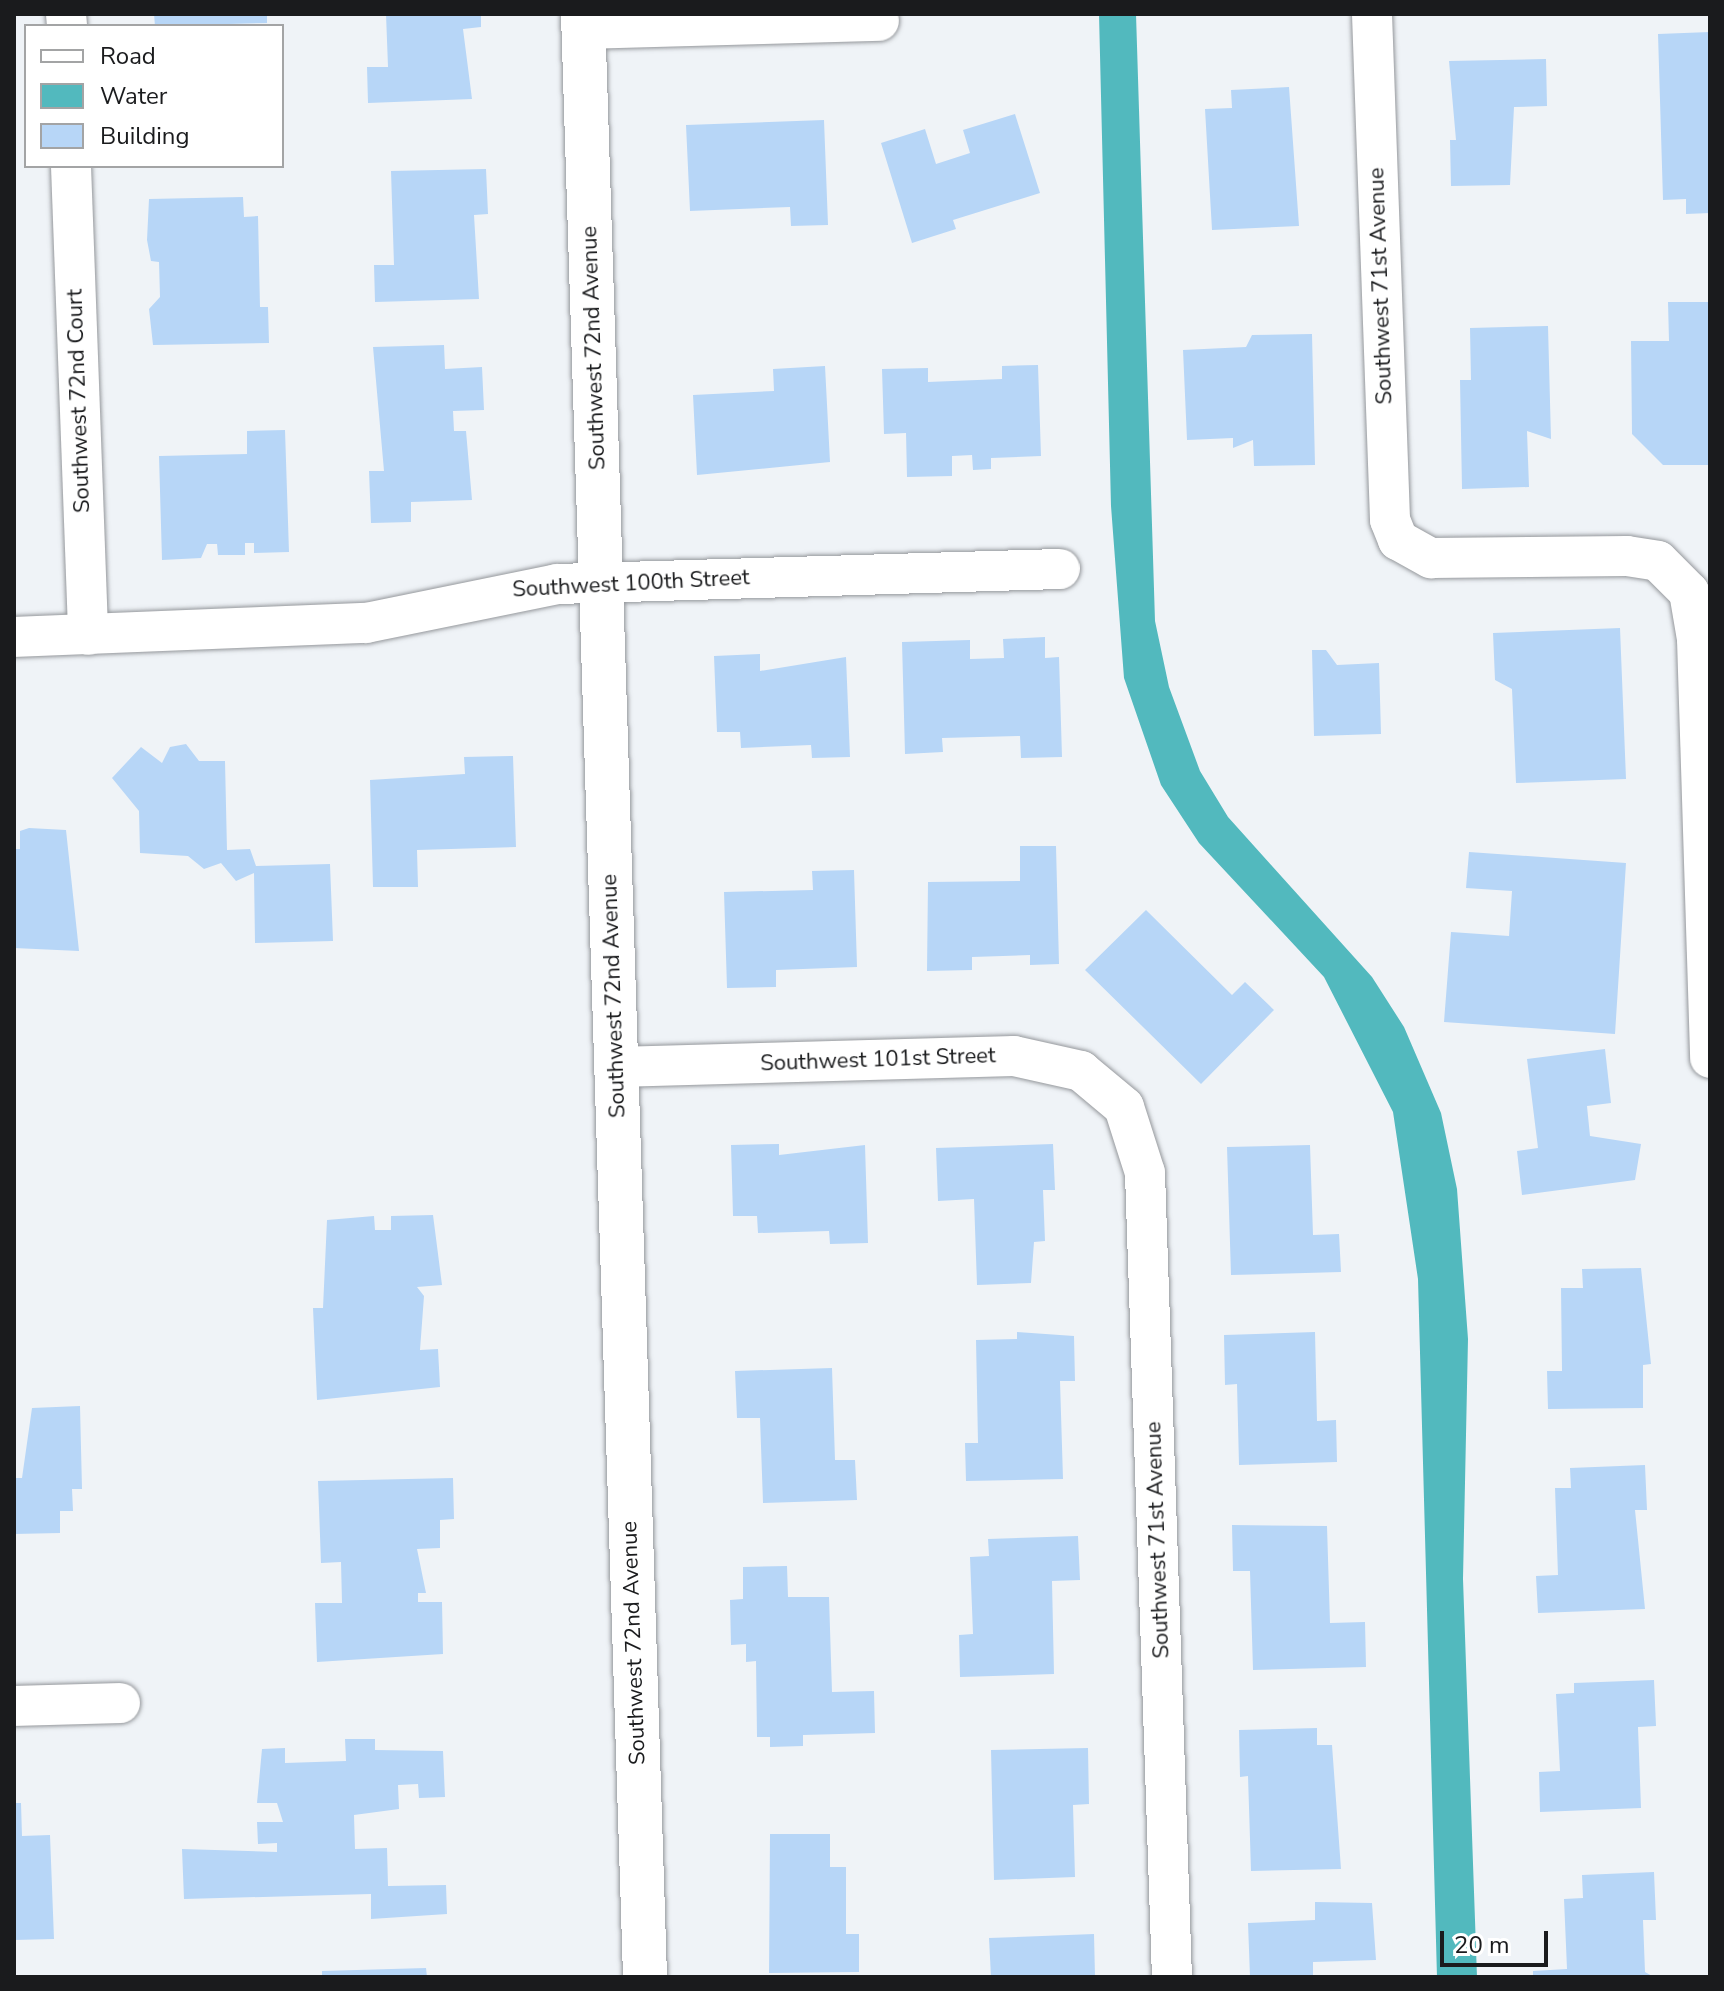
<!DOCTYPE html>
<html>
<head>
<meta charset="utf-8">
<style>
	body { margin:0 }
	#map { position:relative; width:1724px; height:1991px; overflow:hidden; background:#eff3f7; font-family:"Nunito Sans",sans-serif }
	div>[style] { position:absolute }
	.water>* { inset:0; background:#52b9be }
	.building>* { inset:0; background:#b7d6f7 }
	.roads { filter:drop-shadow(0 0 2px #95989c) drop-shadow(0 0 2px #95989c) }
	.minor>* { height:40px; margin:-20px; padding:0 20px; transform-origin:20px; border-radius:20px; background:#fff }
	.tertiary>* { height:44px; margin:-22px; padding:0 22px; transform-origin:22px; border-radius:22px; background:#fff }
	span { translate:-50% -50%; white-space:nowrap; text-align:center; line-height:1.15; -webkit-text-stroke:8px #fff; paint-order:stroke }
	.street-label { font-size:22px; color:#1a1b1d }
	.frame { position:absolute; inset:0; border:16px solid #1a1b1d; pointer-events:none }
	.legend { position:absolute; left:24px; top:24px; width:260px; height:144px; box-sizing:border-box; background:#fff; border:2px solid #a3a4a5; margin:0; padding:10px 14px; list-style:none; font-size:24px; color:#1a1b1d }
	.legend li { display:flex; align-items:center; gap:16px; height:40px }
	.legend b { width:40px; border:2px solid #a3a4a5 }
	.scale { position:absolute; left:1440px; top:1931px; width:108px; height:36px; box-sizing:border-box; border:4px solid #1a1b1d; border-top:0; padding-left:10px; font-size:24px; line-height:28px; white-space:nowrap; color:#1a1b1d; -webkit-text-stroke:6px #fff; paint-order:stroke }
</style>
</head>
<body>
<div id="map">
	<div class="water">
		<div style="clip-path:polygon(1099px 14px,1136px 14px,1155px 621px,1169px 687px,1200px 771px,1228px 817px,1372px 977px,1404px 1027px,1441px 1113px,1457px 1189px,1468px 1339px,1463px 1579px,1477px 1977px,1437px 1977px,1418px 1279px,1393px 1112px,1324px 977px,1199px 843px,1161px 785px,1124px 678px,1111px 506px)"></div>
	</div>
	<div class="building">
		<div style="clip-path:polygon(154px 14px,267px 14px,267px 23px,155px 26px)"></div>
		<div style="clip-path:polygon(386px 14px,481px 14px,481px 27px,463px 29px,472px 99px,368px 103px,367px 67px,388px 67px)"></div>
		<div style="clip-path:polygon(1710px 32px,1710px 213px,1686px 214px,1686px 199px,1663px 200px,1658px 34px)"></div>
		<div style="clip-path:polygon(1546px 59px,1547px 106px,1514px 107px,1510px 185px,1451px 186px,1450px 140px,1456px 140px,1449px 61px)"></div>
		<div style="clip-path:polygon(1289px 87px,1299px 226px,1212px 230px,1205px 109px,1232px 108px,1231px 90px)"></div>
		<div style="clip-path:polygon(1015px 114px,1040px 193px,953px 220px,956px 229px,912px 243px,881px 143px,925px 129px,936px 164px,970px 153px,963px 130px)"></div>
		<div style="clip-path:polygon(824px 120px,828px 225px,791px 226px,790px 207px,690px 211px,686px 125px)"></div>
		<div style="clip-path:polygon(486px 169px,488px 214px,474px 215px,479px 299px,375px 302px,374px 265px,394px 265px,391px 171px)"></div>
		<div style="clip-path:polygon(243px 197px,244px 217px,258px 216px,260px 307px,268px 307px,269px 343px,153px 345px,149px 309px,160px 297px,159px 262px,151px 261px,147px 240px,149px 199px)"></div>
		<div style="clip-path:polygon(1668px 302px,1710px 302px,1710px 465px,1663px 465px,1632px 434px,1631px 341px,1669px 341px)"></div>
		<div style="clip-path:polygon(1548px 326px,1551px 439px,1527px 431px,1529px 487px,1462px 489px,1460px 380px,1471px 380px,1470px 328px)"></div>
		<div style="clip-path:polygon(1312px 334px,1315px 465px,1254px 466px,1253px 440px,1233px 448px,1233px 438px,1187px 440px,1183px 350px,1246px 347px,1252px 335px)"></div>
		<div style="clip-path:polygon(444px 345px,445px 369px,482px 367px,484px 410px,453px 411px,454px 431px,466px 431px,472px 500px,411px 502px,411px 522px,371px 523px,369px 471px,384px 471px,373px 347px)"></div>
		<div style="clip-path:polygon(1038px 365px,1041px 456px,991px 458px,991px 469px,973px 470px,972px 455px,952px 456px,952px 476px,907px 477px,906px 433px,884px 434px,882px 369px,928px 368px,928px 382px,1002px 379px,1002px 366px)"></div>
		<div style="clip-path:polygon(825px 366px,830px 462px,697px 475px,693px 395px,774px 391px,773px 369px)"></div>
		<div style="clip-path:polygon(285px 430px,289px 552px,254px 553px,254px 543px,245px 543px,245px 555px,218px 555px,217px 544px,207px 544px,201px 558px,162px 560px,159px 456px,247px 454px,247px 431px)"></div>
		<div style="clip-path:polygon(1620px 628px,1626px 779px,1516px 783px,1512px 689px,1495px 680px,1493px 633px)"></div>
		<div style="clip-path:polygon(1045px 637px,1045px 658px,1059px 657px,1062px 757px,1021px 758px,1020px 736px,942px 738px,943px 752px,905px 754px,902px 642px,970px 640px,970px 659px,1004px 658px,1003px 639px)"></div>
		<div style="clip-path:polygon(1312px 650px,1326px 650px,1337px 665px,1379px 663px,1381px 734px,1314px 736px)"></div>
		<div style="clip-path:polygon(760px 654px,760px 671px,846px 657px,850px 757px,812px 758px,811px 745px,741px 748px,740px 732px,717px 732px,714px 656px)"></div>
		<div style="clip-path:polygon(186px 744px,199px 761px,225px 761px,227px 850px,250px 849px,256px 866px,330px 864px,333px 941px,255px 943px,254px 873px,236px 881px,221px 863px,204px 869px,188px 856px,140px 853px,139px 811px,112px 778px,141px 747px,162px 763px,170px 747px)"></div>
		<div style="clip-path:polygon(513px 756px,516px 847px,417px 850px,418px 887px,373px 887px,370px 780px,465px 774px,464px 757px)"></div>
		<div style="clip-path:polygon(29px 828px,66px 830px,79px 951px,14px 948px,14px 849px,20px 849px,20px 831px)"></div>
		<div style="clip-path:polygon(1020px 846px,1056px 846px,1059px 964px,1030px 965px,1030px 955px,972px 957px,972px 970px,927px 971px,928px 882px,1020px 881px)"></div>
		<div style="clip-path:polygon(1469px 852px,1626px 863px,1615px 1034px,1444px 1022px,1451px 932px,1509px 936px,1512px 891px,1466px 888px)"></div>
		<div style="clip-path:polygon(854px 870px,857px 967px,776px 970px,776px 987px,727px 988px,724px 892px,813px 890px,812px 871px)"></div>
		<div style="clip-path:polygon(1146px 910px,1232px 995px,1245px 982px,1274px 1010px,1201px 1084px,1085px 970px)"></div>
		<div style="clip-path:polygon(1605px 1049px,1611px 1103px,1587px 1106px,1590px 1136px,1641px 1144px,1635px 1180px,1522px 1195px,1517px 1151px,1538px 1148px,1527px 1059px)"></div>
		<div style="clip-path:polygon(779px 1144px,779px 1155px,865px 1145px,868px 1243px,830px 1244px,829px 1231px,758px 1233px,757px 1216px,733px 1216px,731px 1145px)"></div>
		<div style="clip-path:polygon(1053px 1144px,1055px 1190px,1043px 1190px,1045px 1241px,1034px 1242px,1031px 1283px,977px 1285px,974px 1199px,938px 1201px,936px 1148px)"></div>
		<div style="clip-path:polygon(1310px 1145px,1313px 1235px,1339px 1234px,1341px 1272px,1231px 1275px,1227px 1147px)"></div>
		<div style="clip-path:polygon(433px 1215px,442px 1285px,417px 1287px,424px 1296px,420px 1350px,438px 1349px,440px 1387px,317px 1400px,313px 1308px,323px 1308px,327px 1220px,374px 1216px,375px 1230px,391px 1230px,391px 1216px)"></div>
		<div style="clip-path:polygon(1641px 1268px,1651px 1364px,1643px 1365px,1643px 1408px,1548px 1409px,1547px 1371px,1562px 1371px,1561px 1288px,1583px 1288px,1582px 1269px)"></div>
		<div style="clip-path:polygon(1017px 1332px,1074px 1336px,1075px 1381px,1060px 1381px,1063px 1479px,966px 1481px,965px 1443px,978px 1443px,976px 1340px,1017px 1339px)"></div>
		<div style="clip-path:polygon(1315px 1332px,1317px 1421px,1336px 1420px,1337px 1462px,1239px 1465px,1237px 1384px,1225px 1385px,1224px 1335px)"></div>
		<div style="clip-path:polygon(832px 1368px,835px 1460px,855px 1460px,857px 1500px,763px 1503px,760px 1418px,737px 1418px,735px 1371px)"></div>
		<div style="clip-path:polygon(80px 1406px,82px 1489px,72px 1489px,73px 1511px,60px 1511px,60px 1533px,14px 1534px,14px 1478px,22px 1478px,32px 1408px)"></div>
		<div style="clip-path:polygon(1645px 1465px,1647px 1510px,1635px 1510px,1645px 1609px,1538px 1613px,1536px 1576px,1558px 1575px,1555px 1488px,1571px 1488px,1570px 1468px)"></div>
		<div style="clip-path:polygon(453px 1478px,454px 1519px,440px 1520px,440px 1548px,417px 1549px,426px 1593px,418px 1593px,418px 1602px,442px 1602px,443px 1654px,317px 1662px,315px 1603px,342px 1603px,341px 1562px,321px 1563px,318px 1481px)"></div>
		<div style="clip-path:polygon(1232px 1525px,1327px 1526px,1330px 1623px,1365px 1622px,1366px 1667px,1253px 1670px,1250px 1571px,1233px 1571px)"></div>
		<div style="clip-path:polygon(1078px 1536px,1080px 1580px,1052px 1581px,1054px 1674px,960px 1677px,959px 1635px,973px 1634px,970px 1557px,989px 1556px,988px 1539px)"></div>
		<div style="clip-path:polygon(787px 1566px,788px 1597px,829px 1597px,832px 1692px,874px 1691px,875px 1733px,803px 1735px,803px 1746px,770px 1747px,770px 1737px,757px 1737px,756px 1661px,746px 1662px,746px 1644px,731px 1645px,730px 1600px,743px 1599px,743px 1567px)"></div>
		<div style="clip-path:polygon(1654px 1680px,1656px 1726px,1638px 1727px,1641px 1808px,1540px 1812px,1539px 1772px,1560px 1771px,1556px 1694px,1574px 1693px,1574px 1683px)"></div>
		<div style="clip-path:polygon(1317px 1728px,1317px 1745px,1332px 1745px,1341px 1869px,1251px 1871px,1248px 1776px,1240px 1777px,1239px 1730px)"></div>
		<div style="clip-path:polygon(345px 1739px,375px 1739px,375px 1750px,443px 1751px,445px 1797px,419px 1798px,418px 1784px,398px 1785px,399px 1809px,354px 1815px,355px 1849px,387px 1848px,388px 1886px,446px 1885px,447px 1914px,371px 1919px,371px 1894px,184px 1899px,182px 1849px,277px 1852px,277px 1843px,258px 1844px,257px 1822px,283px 1822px,277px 1803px,257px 1803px,262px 1749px,285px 1748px,285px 1763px,346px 1761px)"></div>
		<div style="clip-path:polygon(1088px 1748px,1089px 1804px,1073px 1805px,1075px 1877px,994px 1880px,991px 1750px)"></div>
		<div style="clip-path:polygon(14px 1803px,21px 1803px,22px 1836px,50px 1835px,54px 1939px,14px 1940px)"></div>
		<div style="clip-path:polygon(770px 1834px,830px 1834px,830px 1867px,846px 1867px,846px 1934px,859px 1934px,859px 1972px,769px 1973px)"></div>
		<div style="clip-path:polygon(1654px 1872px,1656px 1920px,1643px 1920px,1645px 1972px,1654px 1977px,1533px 1977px,1533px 1971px,1567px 1969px,1564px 1899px,1583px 1898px,1582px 1875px)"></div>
		<div style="clip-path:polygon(1315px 1902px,1372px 1903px,1376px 1960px,1313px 1962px,1313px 1977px,1250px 1977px,1248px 1923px,1315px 1920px)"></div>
		<div style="clip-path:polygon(1094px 1934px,1095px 1977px,991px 1977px,989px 1938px)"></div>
		<div style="clip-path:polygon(426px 1968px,427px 1977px,322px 1977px,322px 1971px)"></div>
	</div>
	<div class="roads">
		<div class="minor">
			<div style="left:66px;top:14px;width:12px;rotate:85deg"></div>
			<div style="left:1372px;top:14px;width:506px;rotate:87.96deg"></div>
			<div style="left:1390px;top:520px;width:22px;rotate:68deg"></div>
			<div style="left:1398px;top:540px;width:38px;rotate:29deg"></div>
			<div style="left:1431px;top:558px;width:196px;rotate:-0.6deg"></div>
			<div style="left:1627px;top:556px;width:31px;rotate:9deg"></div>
			<div style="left:1658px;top:561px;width:44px;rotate:45deg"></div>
			<div style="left:1689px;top:592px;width:48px;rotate:80.3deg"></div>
			<div style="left:1697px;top:639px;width:419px;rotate:88.2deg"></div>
			<div style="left:584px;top:29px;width:295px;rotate:-1.6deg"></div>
			<div style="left:71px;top:166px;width:469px;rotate:87.9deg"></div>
			<div style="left:14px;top:637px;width:352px;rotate:-2.3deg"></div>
			<div style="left:366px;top:623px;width:195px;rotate:-11.5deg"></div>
			<div style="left:557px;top:584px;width:503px;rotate:-1.71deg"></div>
			<div style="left:616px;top:1067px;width:398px;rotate:-1.6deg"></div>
			<div style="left:1014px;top:1056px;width:69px;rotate:12.6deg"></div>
			<div style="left:1081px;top:1071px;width:56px;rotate:39.9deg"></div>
			<div style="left:1124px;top:1107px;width:69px;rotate:72.3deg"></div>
			<div style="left:1145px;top:1173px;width:804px;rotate:88.08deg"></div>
			<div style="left:14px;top:1706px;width:106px;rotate:-1.6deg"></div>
		</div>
		<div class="tertiary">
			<div style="left:583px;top:14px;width:1964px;rotate:88.19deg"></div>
		</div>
	</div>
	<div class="street-label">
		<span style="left:1381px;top:286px;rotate:-92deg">Southwest 71st Avenue</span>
		<span style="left:594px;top:348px;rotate:-92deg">Southwest 72nd Avenue</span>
		<span style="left:79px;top:401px;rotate:-92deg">Southwest 72nd Court</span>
		<span style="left:631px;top:584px;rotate:-3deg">Southwest 100th Street</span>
		<span style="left:614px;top:996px;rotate:-92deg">Southwest 72nd Avenue</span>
		<span style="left:878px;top:1060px;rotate:-2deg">Southwest 101st Street</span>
		<span style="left:1158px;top:1540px;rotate:-92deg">Southwest 71st Avenue</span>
		<span style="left:634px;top:1643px;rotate:-92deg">Southwest 72nd Avenue</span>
	</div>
	<div class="frame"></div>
	<ul class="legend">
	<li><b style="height:10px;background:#fff"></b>Road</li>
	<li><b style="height:22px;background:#52b9be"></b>Water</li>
	<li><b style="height:22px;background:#b7d6f7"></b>Building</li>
	</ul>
	<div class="scale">20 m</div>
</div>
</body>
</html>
